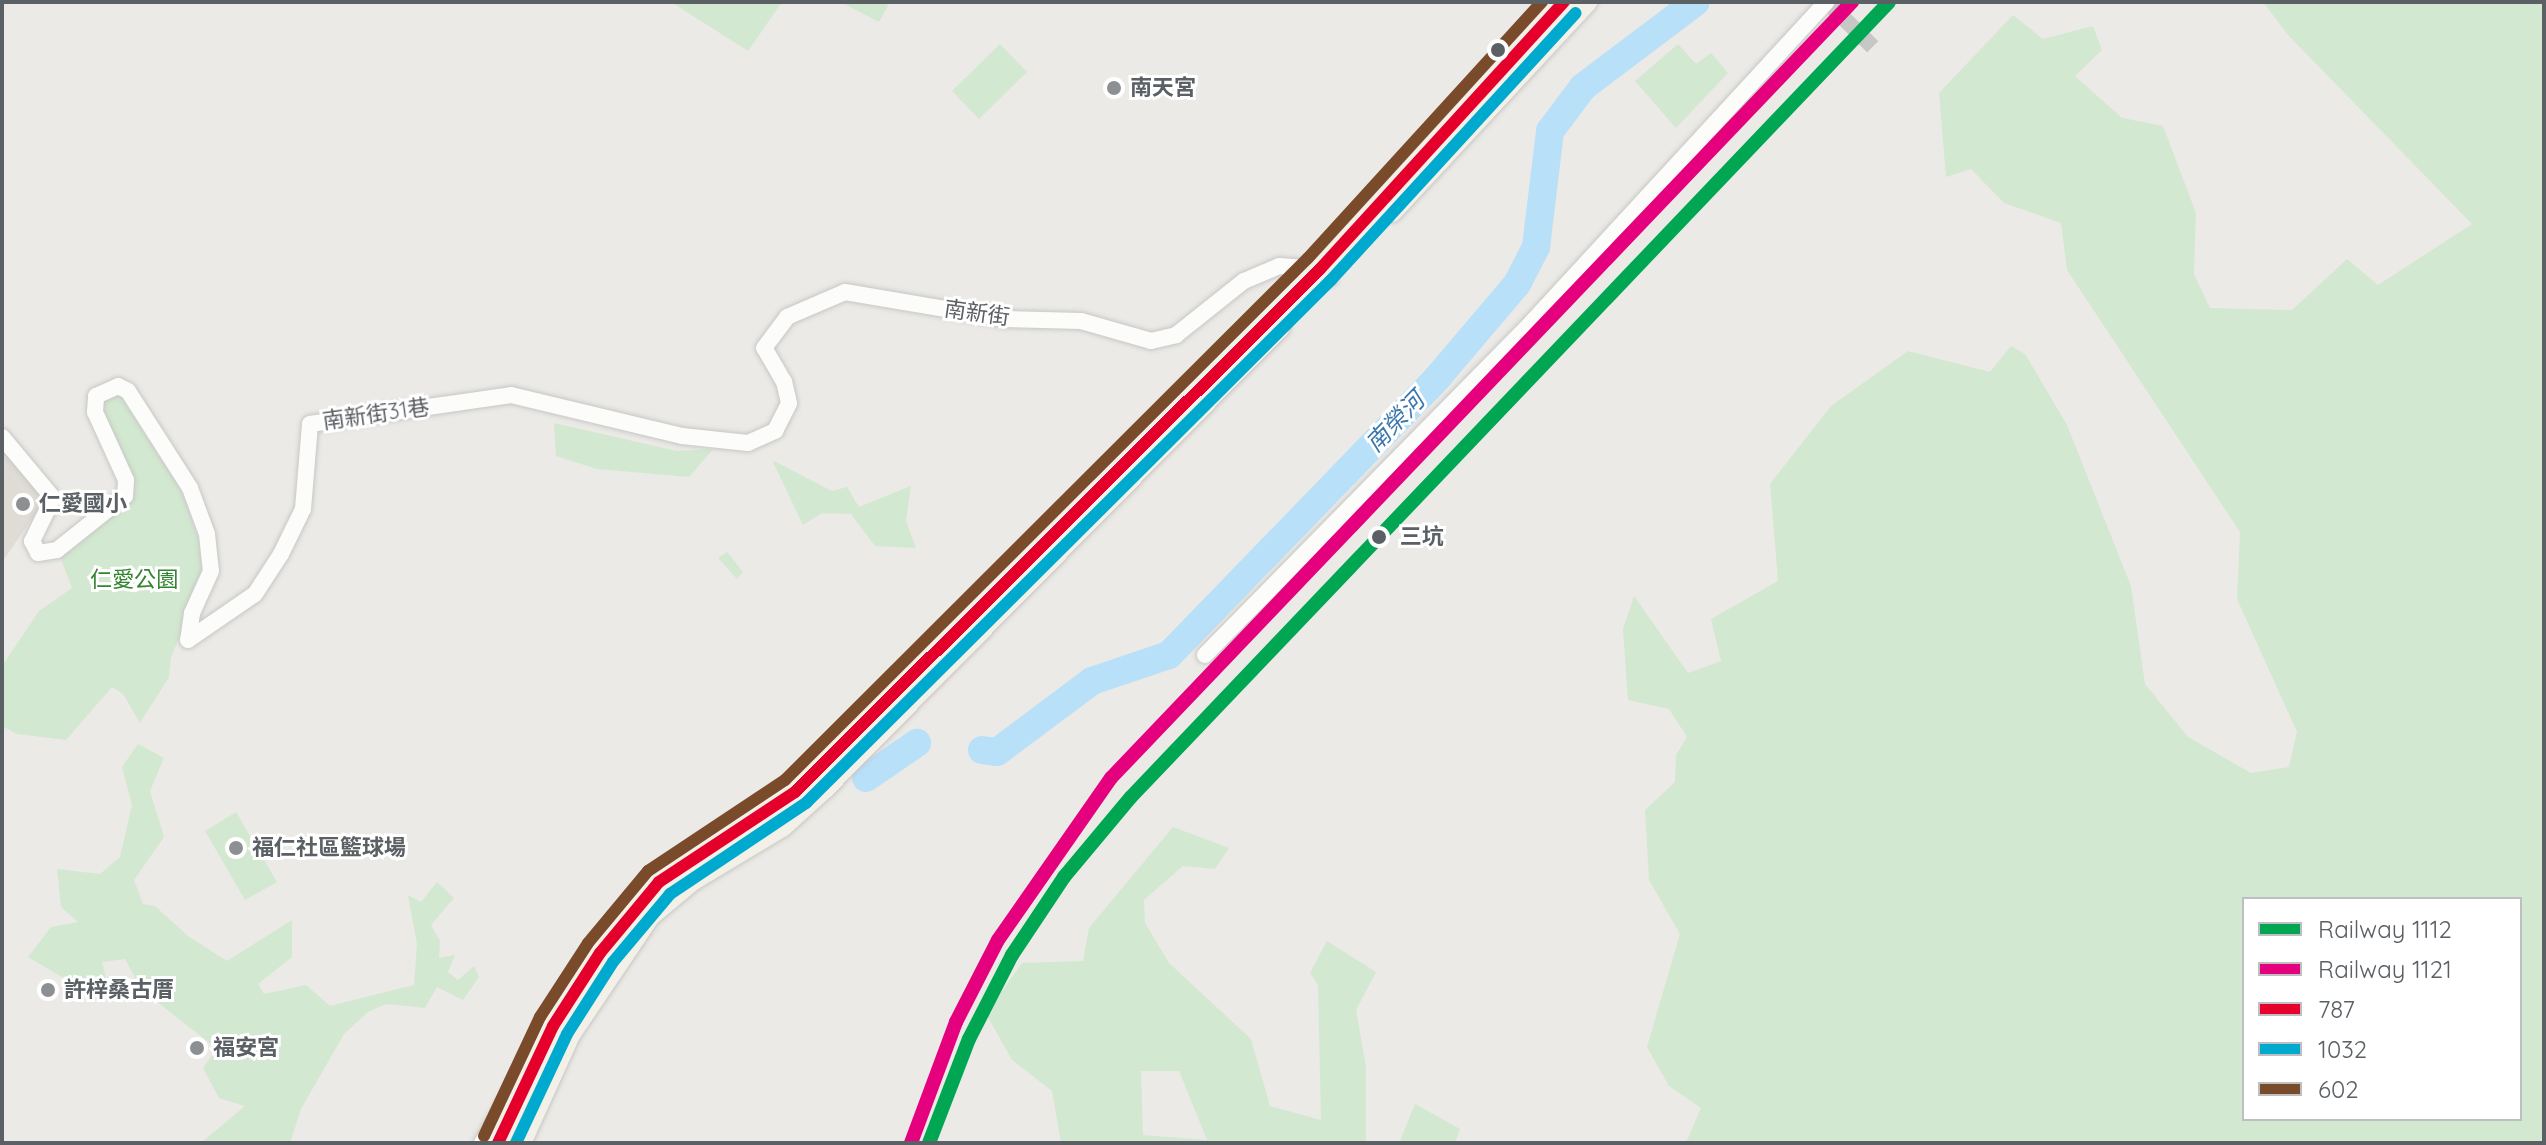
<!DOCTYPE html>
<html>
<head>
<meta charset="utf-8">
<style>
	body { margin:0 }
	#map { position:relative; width:2546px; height:1145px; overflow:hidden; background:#ebeae6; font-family:Quicksand,"Noto Sans TC",sans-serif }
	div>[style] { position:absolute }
	.education>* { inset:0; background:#dfdcd5 }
	.green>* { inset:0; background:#d3e8d0 }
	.river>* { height:28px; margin:-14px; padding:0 14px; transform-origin:14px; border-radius:14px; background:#b8e0f8 }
	.minor-tunnel>* { height:16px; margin-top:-8px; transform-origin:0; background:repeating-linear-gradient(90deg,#c7c8c6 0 16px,transparent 0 24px) }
	.roads { filter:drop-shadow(0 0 2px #c7c7c6) drop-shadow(0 0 2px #c7c7c6) }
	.minor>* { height:16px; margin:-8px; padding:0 8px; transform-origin:8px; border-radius:8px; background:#fcfcfb }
	.major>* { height:20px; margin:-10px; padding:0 10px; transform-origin:10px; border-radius:10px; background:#f3f0e7 }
	.bus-1>* { height:12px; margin:-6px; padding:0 6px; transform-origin:6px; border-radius:6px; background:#e4002b }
	.bus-2>* { height:12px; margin:-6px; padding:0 6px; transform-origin:6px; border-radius:6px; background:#00a9ce }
	.bus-3>* { height:12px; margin:-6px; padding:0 6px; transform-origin:6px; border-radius:6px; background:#7a4b2a }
	.rail-1>* { height:14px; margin:-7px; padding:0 7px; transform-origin:7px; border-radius:7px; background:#00a651 }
	.rail-2>* { height:14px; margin:-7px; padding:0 7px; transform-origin:7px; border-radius:7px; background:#e5007d }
	.dots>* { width:22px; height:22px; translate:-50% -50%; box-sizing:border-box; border:4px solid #fff; border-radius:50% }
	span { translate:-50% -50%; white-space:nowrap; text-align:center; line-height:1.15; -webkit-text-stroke:6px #fff; paint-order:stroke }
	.poi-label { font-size:22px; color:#5b6064; font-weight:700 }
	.left { translate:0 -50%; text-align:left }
	.street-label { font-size:22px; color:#5b6064 }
	.stop-label { font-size:22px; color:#5b6064; font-weight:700 }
	.park-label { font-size:22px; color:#328531 }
	.water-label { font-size:24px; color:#3977ac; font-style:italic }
	.frame { position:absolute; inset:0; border:4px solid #5b6064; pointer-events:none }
	.legend { position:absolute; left:2242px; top:897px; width:280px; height:224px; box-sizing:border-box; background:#fff; border:2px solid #bdbfc1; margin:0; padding:10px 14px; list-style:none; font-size:24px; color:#5b6064 }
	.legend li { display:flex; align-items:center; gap:16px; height:40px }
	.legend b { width:40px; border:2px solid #bdbfc1 }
</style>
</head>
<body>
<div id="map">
	<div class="education">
		<div style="clip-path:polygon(2px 446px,46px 499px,2px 562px)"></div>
	</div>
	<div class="green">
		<div style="clip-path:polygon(671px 2px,782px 2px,748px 51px)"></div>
		<div style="clip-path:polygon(840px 2px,890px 2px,879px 22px)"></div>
		<div style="clip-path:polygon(evenodd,2263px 2px,2544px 2px,2544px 1143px,1686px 1143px,1701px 1108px,1669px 1086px,1647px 1047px,1680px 934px,1649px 880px,1645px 810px,1675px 782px,1676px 755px,1687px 737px,1669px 709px,1628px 700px,1623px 629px,1634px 596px,1688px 673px,1721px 661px,1711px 619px,1778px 581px,1770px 484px,1831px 406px,1908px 351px,1990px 372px,2011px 346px,2025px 354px,2067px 425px,2131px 586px,2145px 684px,2188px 737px,2251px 773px,2289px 767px,2297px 732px,2237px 599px,2240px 532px,2067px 270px,2061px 223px,2004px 203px,1971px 169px,1946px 177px,1939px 93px,2013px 15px,2043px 39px,2093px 26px,2102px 50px,2075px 76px,2122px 118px,2163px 126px,2196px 213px,2194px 274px,2210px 308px,2292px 310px,2347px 259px,2378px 285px,2472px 224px,2288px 35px,2263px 2px,2244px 899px,2520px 899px,2520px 1119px,2244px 1119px,2244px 899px)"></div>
		<div style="clip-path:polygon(1000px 44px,1027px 72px,979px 119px,952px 91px)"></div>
		<div style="clip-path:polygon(1678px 44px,1696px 64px,1711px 53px,1728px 73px,1676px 128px,1635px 81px)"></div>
		<div style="clip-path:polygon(110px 392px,120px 395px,182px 492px,198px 538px,203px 575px,171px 658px,169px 677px,140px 723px,123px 694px,112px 687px,66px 740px,17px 734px,2px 726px,2px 666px,39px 611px,72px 588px,60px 557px,130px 500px,100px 400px)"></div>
		<div style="clip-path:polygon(554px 423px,677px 451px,713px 449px,689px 477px,597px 469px,556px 456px)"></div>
		<div style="clip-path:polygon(772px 460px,832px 491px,847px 487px,859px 507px,911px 486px,906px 521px,916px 548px,875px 546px,851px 514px,822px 513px,803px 525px)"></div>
		<div style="clip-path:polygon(727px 552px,743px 572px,737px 579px,718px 558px)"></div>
		<div style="clip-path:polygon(138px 744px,164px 758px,150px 791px,164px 837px,134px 880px,143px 904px,155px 906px,188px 936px,227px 961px,292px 920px,292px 957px,258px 984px,264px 994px,306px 985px,330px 1006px,414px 985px,417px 944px,408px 895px,421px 902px,437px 882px,454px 898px,431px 925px,440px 941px,439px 958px,455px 955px,448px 972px,458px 980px,474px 966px,479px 977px,463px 1000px,437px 987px,425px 1008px,386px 1004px,368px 1012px,344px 1034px,301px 1109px,290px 1143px,201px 1143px,245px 1106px,219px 1098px,203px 1068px,217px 1049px,141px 989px,125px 959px,102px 962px,107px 982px,81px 988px,28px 957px,51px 927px,78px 922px,61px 907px,57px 869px,100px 874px,120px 857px,132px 805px,122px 767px)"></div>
		<div style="clip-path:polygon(236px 812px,277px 882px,245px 900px,205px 831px)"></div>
		<div style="clip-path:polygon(evenodd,1173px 827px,1229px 848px,1215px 869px,1183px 866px,1144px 900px,1145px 923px,1169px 963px,1251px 1039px,1270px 1106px,1321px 1120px,1318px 985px,1310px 973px,1327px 941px,1376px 972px,1356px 1010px,1366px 1067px,1366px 1143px,1061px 1143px,1052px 1091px,1012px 1060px,986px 1014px,1022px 963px,1083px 961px,1089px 928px,1173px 827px,1141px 1071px,1179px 1071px,1207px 1140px,1143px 1135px,1141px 1071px)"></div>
		<div style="clip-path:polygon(1415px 1104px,1460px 1129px,1455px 1143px,1399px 1143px)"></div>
	</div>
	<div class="river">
		<div style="left:982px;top:750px;width:15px;rotate:8deg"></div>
		<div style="left:997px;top:752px;width:119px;rotate:-36.8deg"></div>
		<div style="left:1092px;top:681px;width:81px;rotate:-18.7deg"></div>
		<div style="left:1169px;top:655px;width:387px;rotate:-45.9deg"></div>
		<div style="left:1438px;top:377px;width:122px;rotate:-49.7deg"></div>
		<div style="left:1517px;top:284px;width:42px;rotate:-62.8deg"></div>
		<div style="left:1536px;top:247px;width:117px;rotate:-83.1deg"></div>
		<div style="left:1550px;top:131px;width:55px;rotate:-53.1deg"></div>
		<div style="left:1583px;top:87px;width:141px;rotate:-37deg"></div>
		<div style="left:866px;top:778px;width:62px;rotate:-34.5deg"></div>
	</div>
	<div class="minor-tunnel">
		<div style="left:1827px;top:2px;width:67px;rotate:44.4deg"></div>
	</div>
	<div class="roads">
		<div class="minor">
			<div style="left:2px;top:437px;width:80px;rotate:50.1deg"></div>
			<div style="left:53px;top:498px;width:48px;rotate:116deg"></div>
			<div style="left:32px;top:541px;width:13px;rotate:63deg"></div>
			<div style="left:38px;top:553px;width:19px;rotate:-9deg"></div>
			<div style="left:57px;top:550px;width:87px;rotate:-38.5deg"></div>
			<div style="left:125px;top:496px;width:16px;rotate:-86deg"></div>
			<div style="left:126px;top:480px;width:75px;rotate:-114.5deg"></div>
			<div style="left:95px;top:412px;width:16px;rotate:-86deg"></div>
			<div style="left:96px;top:396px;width:24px;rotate:-24deg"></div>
			<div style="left:118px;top:386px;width:11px;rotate:27deg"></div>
			<div style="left:128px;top:391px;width:115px;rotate:57.4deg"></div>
			<div style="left:190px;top:488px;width:49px;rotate:69.7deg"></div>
			<div style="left:207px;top:534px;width:37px;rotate:84deg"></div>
			<div style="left:211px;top:571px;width:46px;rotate:114.3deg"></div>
			<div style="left:192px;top:613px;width:27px;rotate:98deg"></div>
			<div style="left:188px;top:640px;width:81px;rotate:-34.5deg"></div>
			<div style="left:255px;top:594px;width:48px;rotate:-57deg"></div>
			<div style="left:281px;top:554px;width:50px;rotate:-63.9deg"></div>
			<div style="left:303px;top:509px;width:85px;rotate:-85.3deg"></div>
			<div style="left:310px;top:424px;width:203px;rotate:-8.2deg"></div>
			<div style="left:511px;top:395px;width:176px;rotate:13.5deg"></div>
			<div style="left:682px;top:436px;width:66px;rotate:6.1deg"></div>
			<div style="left:748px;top:443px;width:30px;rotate:-24deg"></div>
			<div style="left:775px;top:431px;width:31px;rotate:-63deg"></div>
			<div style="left:789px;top:403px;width:22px;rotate:-103deg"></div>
			<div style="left:784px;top:382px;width:39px;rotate:-120deg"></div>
			<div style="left:764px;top:348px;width:39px;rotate:-53deg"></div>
			<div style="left:787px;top:317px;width:63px;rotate:-23.3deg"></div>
			<div style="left:845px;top:292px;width:161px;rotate:9.6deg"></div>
			<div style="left:1004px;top:319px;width:77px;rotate:1.5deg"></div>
			<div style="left:1081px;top:321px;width:73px;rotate:15.9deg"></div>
			<div style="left:1151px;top:341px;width:26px;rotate:-13deg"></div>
			<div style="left:1176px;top:335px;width:87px;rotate:-38.5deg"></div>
			<div style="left:1244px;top:281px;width:38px;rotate:-23deg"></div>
			<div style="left:1279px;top:266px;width:41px;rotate:4.2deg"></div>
			<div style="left:1320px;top:269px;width:13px;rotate:45deg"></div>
			<div style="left:1205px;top:655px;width:467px;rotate:-45.5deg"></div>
			<div style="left:1532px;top:322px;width:435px;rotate:-47.4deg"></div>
			<div style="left:482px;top:1143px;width:82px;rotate:-59.4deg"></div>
		</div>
		<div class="major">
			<div style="left:1392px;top:212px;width:287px;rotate:-47.1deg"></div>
			<div style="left:498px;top:1143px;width:129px;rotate:-64.8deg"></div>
			<div style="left:553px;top:1026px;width:87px;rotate:-57.2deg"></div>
			<div style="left:600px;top:953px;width:92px;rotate:-50.3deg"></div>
			<div style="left:659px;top:882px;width:163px;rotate:-33.5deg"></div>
			<div style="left:795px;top:792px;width:741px;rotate:-44.89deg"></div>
			<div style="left:1320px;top:269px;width:362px;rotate:-47.6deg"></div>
			<div style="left:521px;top:1143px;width:119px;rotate:-65.6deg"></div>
			<div style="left:570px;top:1035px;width:143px;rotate:-56.1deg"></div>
			<div style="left:650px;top:916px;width:55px;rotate:-39.8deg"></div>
			<div style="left:692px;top:881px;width:105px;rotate:-31deg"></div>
			<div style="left:782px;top:827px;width:58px;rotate:-42.2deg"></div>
			<div style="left:825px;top:788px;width:648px;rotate:-45.38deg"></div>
		</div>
	</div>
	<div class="bus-1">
		<div style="left:498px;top:1143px;width:129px;rotate:-64.8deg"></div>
		<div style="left:553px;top:1026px;width:87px;rotate:-57.2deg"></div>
		<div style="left:600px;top:953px;width:92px;rotate:-50.3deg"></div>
		<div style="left:659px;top:882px;width:163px;rotate:-33.5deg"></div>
		<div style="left:795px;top:792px;width:741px;rotate:-44.89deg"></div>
		<div style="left:1320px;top:269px;width:362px;rotate:-47.6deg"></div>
	</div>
	<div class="bus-2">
		<div style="left:516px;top:1143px;width:120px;rotate:-64.9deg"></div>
		<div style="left:567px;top:1034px;width:85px;rotate:-57.4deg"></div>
		<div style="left:613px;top:962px;width:89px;rotate:-50deg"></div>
		<div style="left:670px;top:894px;width:164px;rotate:-33.8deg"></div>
		<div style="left:806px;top:803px;width:741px;rotate:-44.89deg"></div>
		<div style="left:1331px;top:280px;width:362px;rotate:-47.5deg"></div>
	</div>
	<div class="bus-3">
		<div style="left:484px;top:1136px;width:132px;rotate:-64.8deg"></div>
		<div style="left:540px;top:1017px;width:88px;rotate:-57deg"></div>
		<div style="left:588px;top:943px;width:94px;rotate:-50.2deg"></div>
		<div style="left:648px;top:871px;width:164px;rotate:-33.6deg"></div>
		<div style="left:785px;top:780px;width:739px;rotate:-44.95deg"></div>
		<div style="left:1308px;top:258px;width:347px;rotate:-47.6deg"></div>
	</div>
	<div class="rail-1">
		<div style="left:929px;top:1143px;width:111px;rotate:-69deg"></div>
		<div style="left:969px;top:1039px;width:94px;rotate:-62.9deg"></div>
		<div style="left:1012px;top:955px;width:94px;rotate:-56.3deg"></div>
		<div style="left:1064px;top:877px;width:104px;rotate:-50.1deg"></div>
		<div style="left:1131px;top:797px;width:1098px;rotate:-46.36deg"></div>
	</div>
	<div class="rail-2">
		<div style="left:911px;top:1143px;width:129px;rotate:-69.6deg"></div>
		<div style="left:956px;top:1022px;width:92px;rotate:-62.9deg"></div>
		<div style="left:998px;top:940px;width:198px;rotate:-55.1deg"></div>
		<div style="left:1111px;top:778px;width:1073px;rotate:-46.32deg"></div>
	</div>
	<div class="dots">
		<div style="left:1498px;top:50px;background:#5b6064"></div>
		<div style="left:1114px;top:88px;background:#8d9092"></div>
		<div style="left:23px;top:504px;background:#8d9092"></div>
		<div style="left:1379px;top:537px;background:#5b6064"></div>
		<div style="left:236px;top:848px;background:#8d9092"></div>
		<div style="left:48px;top:990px;background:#8d9092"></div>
		<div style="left:197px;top:1048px;background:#8d9092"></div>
	</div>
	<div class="poi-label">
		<span class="left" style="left:1130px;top:88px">南天宮</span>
		<span class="left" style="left:39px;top:504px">仁愛國小</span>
		<span class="left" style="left:252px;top:848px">福仁社區籃球場</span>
		<span class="left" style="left:64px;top:990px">許梓桑古厝</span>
		<span class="left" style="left:213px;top:1048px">福安宮</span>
	</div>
	<div class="street-label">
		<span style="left:977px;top:313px;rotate:8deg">南新街</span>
		<span style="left:376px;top:414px;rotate:-8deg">南新街31巷</span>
	</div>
	<div class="stop-label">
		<span class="left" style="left:1400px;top:537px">三坑</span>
	</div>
	<div class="park-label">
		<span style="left:134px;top:580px">仁愛公園</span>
	</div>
	<div class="water-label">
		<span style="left:1395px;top:422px;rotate:-46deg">南榮河</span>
	</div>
	<div class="frame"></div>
	<ul class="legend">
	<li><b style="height:10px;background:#00a651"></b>Railway 1112</li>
	<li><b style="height:10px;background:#e5007d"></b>Railway 1121</li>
	<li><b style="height:10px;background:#e4002b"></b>787</li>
	<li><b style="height:10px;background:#00a9ce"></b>1032</li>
	<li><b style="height:10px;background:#7a4b2a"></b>602</li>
	</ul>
</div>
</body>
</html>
